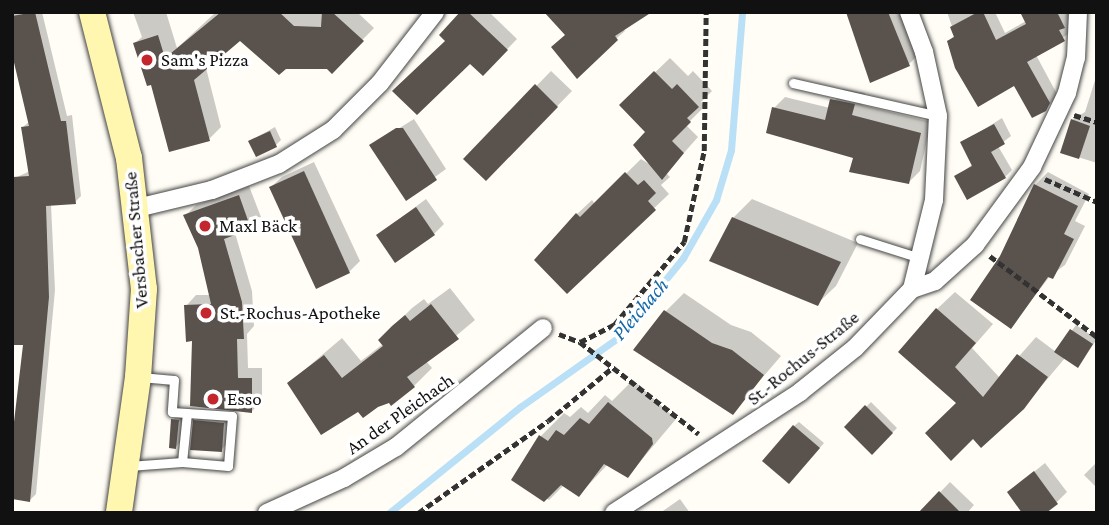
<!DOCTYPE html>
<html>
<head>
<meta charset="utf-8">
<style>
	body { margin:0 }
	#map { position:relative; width:1109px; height:525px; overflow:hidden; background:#fffdf5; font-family:"Crimson Pro",serif }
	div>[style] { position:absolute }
	.shadow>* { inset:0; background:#0003 }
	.stream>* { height:7px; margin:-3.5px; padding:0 3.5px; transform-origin:3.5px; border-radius:3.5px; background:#b9e0f7 }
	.building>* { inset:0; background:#5a524d }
	.path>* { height:4.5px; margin-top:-2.25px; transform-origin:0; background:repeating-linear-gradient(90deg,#333 0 7px,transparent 0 10.5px) }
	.roads { filter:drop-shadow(0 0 2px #444) drop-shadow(0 0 2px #444) }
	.service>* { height:9px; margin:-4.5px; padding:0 4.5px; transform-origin:4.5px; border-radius:4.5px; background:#fff }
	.minor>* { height:18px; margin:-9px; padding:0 9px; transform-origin:9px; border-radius:9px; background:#fff }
	.secondary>* { height:26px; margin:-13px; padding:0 13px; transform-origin:13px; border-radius:13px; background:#fff6b0 }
	.dots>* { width:19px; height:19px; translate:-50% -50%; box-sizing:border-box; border:4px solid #fff; border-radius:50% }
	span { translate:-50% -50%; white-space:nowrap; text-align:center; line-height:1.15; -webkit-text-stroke:7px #fff; paint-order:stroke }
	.poi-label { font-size:19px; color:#111 }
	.left { translate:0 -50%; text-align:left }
	.street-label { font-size:19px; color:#111 }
	.water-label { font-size:21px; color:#1768a6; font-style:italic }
	.frame { position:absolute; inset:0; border:14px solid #111; pointer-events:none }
</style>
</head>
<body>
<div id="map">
	<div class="shadow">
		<div style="clip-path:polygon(12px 12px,42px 12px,67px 116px,72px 115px,81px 196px,75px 202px,51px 204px,55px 290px,36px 494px,30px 500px,25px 344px,12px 343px,15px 178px,30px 171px,23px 127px,30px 121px,12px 43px)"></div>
		<div style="clip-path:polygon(133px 12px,166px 12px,177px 48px,216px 12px,357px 12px,374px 28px,332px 71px,240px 38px,206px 68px,221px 127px,209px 139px,152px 83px,135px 43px,142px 37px)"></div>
		<div style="clip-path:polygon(463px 12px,489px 12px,517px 39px,483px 74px,447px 40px)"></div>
		<div style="clip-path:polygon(610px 12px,625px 31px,596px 56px)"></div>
		<div style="clip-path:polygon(846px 12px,906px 12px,921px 52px,909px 64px,871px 80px)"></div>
		<div style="clip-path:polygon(947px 12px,995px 12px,1005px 33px,1026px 21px,1022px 12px,1069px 12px,1073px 31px,1036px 55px,1057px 94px,1054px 100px,1045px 109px,1015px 83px,949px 41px,955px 35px)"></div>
		<div style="clip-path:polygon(670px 58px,688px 76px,693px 71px,712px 91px,701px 102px,705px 106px,686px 125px,698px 137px,666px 173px,670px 177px,661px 185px,669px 194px,567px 291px,577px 214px,592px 200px,595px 204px,641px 159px,652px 166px,647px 132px,621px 105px)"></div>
		<div style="clip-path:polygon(551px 71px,572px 91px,486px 179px,465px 159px)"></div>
		<div style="clip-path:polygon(1097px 74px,1097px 163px,1062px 152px,1072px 120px,1085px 112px)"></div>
		<div style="clip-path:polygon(843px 89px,865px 93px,862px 105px,931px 122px,920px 171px,908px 183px,774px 108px,785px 97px,830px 108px)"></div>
		<div style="clip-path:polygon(1002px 118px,1011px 136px,998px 146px,1012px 170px,1005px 177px,956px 177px,973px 164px,962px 143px)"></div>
		<div style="clip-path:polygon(414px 119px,446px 169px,406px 198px,372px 145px)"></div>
		<div style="clip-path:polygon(275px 127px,281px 140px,276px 145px,250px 141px)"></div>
		<div style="clip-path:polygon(314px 162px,360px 261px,349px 272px,317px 286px,271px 187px,282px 177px)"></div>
		<div style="clip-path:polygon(1048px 172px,1089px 194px,1075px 221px,1085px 226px,1065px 265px,1050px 276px,1011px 327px,1002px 257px,1035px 185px)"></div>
		<div style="clip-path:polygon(249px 186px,261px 217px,235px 233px,252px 291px,254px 326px,247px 334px,248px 368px,262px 368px,262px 401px,252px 411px,194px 339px,186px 306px,196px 295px,210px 295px,199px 248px,185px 216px,196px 205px)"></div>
		<div style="clip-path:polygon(426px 199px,444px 224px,434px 234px,378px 235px)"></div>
		<div style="clip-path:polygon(752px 199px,858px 243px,836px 286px,817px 304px,733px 218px)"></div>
		<div style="clip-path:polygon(450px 288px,475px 320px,426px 361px,432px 368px,414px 386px,389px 401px,359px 410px,289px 383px,342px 338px,361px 361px,383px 344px,380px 340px,412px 308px,424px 299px,428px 304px)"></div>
		<div style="clip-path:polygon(955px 292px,993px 324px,972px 348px,1000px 378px,1036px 337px,1056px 352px,1076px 325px,1097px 339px,1082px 361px,1065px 358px,1023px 408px,958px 402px,937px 309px)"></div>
		<div style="clip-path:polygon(684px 293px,731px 325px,751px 332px,781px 356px,732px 413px,665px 312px)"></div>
		<div style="clip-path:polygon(633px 380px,676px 419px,628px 476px,608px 464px,579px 495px,564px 485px,549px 500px,514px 479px,541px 436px,564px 413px,570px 417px,581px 407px,588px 413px,605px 395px,612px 401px)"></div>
		<div style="clip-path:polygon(871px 402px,897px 428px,872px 453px,846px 427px)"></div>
		<div style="clip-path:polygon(178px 415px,183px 415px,180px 442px,176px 447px,173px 420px)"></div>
		<div style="clip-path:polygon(200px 416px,228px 418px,226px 445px,221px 450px,195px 421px)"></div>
		<div style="clip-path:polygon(799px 422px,824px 443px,794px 477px,794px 426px)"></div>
		<div style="clip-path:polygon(1097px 462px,1097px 488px,1084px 475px)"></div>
		<div style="clip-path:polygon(1045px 463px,1067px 492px,1057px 502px,1009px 492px)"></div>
		<div style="clip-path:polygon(950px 482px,974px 505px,967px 513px,920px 513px)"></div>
		<div style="clip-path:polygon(680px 499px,690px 513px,660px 513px)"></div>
	</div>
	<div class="stream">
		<div style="left:389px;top:513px;width:169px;rotate:-39deg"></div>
		<div style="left:520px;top:407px;width:121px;rotate:-35.3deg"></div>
		<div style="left:619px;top:337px;width:102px;rotate:-51deg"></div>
		<div style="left:683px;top:258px;width:67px;rotate:-60.4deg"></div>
		<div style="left:716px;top:200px;width:52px;rotate:-73.3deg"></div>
		<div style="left:731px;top:150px;width:138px;rotate:-85.4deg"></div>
	</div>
	<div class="building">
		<div style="clip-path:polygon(35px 12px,61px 121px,66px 121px,76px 204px,46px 206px,49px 297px,30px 502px,12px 499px,12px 439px,23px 345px,12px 345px,13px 177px,29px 176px,21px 127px,29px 126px,12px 54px,12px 16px)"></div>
		<div style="clip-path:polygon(221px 12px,279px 12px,294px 26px,321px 27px,322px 12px,332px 12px,364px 41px,332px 74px,327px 69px,286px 69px,279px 75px,240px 41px,194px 80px,210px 141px,169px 152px,151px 85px,147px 86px,133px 43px,158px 35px,165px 58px)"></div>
		<div style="clip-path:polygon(460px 12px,468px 12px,508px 50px,483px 76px,470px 64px,417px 115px,392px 91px,445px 41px,439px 35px)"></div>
		<div style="clip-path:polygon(544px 12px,652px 12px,615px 36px,618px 40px,577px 79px,551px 47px,565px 35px)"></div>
		<div style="clip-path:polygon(846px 12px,888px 12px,910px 66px,870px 83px)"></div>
		<div style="clip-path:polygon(978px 12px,983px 12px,996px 40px,1026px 24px,1020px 12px,1057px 12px,1065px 28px,1059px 30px,1065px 41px,1027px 62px,1050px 103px,1046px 111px,1032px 118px,1014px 86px,978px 107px,955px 68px,947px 41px,954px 37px,950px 27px)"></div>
		<div style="clip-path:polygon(654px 71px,672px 89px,677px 84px,699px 107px,687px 118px,691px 122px,672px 141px,684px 153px,662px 180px,633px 145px,645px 132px,619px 105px)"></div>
		<div style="clip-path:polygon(535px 84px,558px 107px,486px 181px,463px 159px)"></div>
		<div style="clip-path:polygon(830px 99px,855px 104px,852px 115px,921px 133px,909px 184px,849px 172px,853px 158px,766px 133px,772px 107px,825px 120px)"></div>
		<div style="clip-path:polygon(1071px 119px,1090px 126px,1079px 159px,1060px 153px)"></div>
		<div style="clip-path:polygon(994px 124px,1005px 144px,991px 152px,1006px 178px,967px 200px,954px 176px,972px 166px,960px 142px)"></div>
		<div style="clip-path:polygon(396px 128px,403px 128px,437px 180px,406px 201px,369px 145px)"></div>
		<div style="clip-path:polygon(270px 131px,277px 147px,256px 157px,248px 141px)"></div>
		<div style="clip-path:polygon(304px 171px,350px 273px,316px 289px,269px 187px)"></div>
		<div style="clip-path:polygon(625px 172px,638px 185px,644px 180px,656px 193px,648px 201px,656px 210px,567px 294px,534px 260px,576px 213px,580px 217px)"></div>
		<div style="clip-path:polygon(1034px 184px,1078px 206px,1064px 234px,1074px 239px,1053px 279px,1048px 277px,1011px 329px,970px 300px,1000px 256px)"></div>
		<div style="clip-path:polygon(239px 195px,251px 229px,224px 239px,242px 302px,244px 339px,237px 339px,238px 378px,252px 378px,252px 413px,190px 406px,192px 341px,186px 342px,184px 305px,211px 304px,198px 248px,183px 215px)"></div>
		<div style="clip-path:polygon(416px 207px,435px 235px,395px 263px,376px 235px)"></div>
		<div style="clip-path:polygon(732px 217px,841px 262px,818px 306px,709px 261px)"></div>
		<div style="clip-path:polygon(431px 304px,459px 339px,407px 377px,415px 387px,391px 406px,389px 403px,378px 407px,363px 418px,358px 412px,321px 435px,287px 383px,324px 355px,342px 378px,383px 346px,378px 340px,392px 326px,405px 315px,410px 321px)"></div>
		<div style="clip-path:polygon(936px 308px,976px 343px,955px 367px,983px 397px,1017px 354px,1048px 377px,1024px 409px,981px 448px,973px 439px,951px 461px,925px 433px,956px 403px,898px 352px)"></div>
		<div style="clip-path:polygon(664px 310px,712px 343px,732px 350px,764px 375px,733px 415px,633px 350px)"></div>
		<div style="clip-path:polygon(1070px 329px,1093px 344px,1078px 368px,1054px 352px)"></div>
		<div style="clip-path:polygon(608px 402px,652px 438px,653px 444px,628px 478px,604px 464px,579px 497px,561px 485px,544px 502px,511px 480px,539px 435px,548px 441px,556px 430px,564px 435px,580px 418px,589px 424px)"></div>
		<div style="clip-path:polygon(865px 405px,893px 433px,872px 455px,844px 427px)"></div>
		<div style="clip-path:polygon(171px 419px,179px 420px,176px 449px,169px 448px)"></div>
		<div style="clip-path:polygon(193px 420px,224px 423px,222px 452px,190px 450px)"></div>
		<div style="clip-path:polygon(793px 425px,820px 448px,789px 484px,762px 461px)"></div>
		<div style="clip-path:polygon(1034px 471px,1058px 504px,1046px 513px,1022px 513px,1007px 492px)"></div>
		<div style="clip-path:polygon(939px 491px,961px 513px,918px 513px)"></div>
	</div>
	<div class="path">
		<div style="left:1074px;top:115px;width:24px;rotate:17deg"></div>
		<div style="left:1045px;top:179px;width:57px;rotate:23.9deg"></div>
		<div style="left:990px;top:256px;width:134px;rotate:37.1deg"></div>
		<div style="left:559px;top:334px;width:22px;rotate:21deg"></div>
		<div style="left:580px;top:342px;width:150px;rotate:37.7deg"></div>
		<div style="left:580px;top:342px;width:38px;rotate:-27deg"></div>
		<div style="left:614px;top:325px;width:109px;rotate:-49.9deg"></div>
		<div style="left:684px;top:242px;width:93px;rotate:-77.6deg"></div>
		<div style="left:704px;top:151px;width:139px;rotate:-89.2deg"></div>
		<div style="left:418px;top:513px;width:159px;rotate:-35.3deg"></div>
		<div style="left:548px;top:421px;width:83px;rotate:-39.6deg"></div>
	</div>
	<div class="roads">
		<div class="service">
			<div style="left:793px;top:83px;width:149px;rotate:12.8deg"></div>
			<div style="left:860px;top:239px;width:63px;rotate:17.6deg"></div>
			<div style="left:140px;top:377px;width:34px;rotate:5deg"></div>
			<div style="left:174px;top:380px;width:32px;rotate:94deg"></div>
			<div style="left:172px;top:412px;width:60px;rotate:3.8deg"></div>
			<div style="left:232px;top:416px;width:50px;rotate:94.6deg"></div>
			<div style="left:228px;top:466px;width:46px;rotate:-175deg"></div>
			<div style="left:129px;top:466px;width:53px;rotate:-4.3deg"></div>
			<div style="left:182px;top:462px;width:49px;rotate:-84.2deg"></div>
		</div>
		<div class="minor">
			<div style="left:137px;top:208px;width:77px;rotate:-13.5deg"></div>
			<div style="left:212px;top:190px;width:72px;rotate:-21.2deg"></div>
			<div style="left:279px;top:164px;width:64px;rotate:-32.2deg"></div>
			<div style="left:333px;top:130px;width:66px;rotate:-45deg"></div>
			<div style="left:380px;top:83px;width:90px;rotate:-52.2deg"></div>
			<div style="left:912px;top:289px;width:24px;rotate:-19deg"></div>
			<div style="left:935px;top:281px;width:54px;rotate:-42deg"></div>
			<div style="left:975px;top:245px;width:97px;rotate:-53.8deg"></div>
			<div style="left:1032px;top:167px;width:82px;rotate:-64.7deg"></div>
			<div style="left:1067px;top:93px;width:36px;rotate:-76deg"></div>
			<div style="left:1076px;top:58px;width:46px;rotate:-87.5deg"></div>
			<div style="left:267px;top:513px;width:85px;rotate:-24.4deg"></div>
			<div style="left:344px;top:478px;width:61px;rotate:-30.8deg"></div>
			<div style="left:396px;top:447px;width:189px;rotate:-39deg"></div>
			<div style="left:614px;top:513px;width:222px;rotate:-33deg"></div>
			<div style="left:800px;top:392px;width:70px;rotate:-38.7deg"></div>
			<div style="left:855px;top:348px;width:82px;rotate:-46deg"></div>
			<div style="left:912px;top:289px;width:92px;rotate:-76.1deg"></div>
			<div style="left:934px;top:200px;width:84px;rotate:-87.3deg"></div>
			<div style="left:938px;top:116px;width:66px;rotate:-102.3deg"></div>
			<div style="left:924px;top:52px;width:43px;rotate:-110.6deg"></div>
		</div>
		<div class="secondary">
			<div style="left:92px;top:12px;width:151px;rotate:75.8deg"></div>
			<div style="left:129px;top:158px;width:132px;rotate:83.5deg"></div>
			<div style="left:144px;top:289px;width:88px;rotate:93.9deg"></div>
			<div style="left:138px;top:377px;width:137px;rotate:98deg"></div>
		</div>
	</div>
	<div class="dots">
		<div style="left:147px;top:60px;background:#c4262e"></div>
		<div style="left:205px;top:226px;background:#c4262e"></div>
		<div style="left:206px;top:313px;background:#c4262e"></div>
		<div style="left:213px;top:399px;background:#c4262e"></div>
	</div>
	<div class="poi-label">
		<span class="left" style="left:161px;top:60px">Sam's Pizza</span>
		<span class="left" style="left:219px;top:226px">Maxl Bäck</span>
		<span class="left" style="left:220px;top:313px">St.-Rochus-Apotheke</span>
		<span class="left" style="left:227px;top:399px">Esso</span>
	</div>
	<div class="street-label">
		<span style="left:136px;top:240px;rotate:-95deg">Versbacher Straße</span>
		<span style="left:803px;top:358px;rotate:-39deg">St.-Rochus-Straße</span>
		<span style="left:400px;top:414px;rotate:-35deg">An der Pleichach</span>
	</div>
	<div class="water-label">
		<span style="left:640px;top:309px;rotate:-49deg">Pleichach</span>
	</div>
	<div class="frame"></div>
</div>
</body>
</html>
